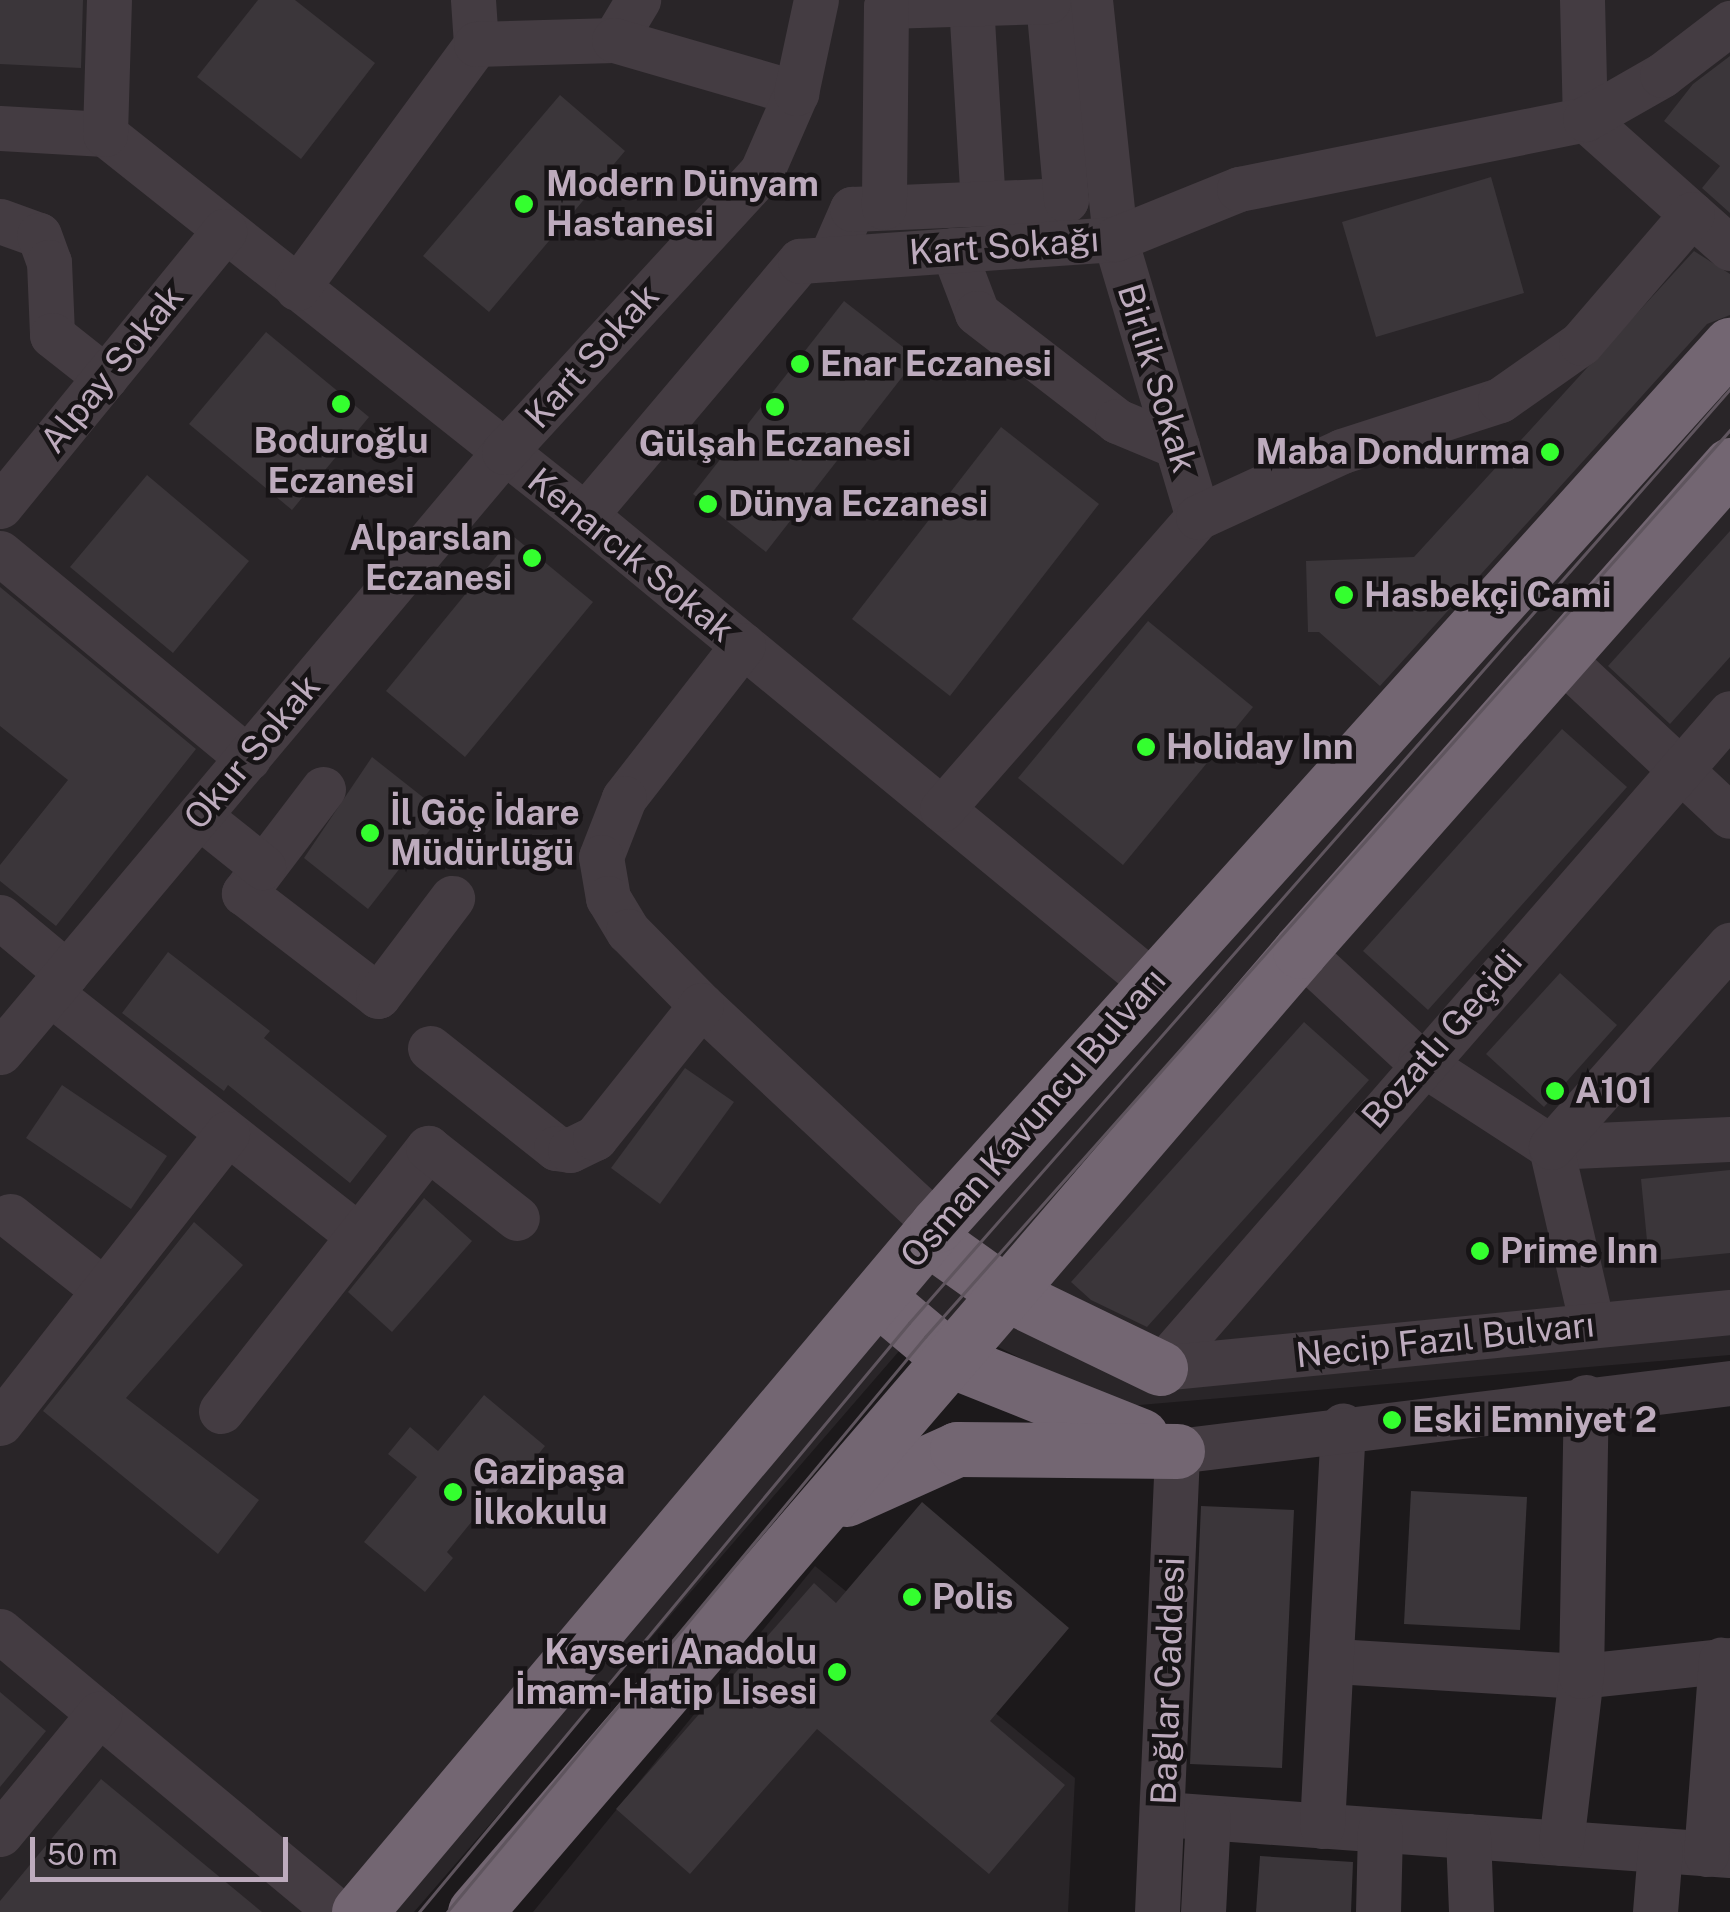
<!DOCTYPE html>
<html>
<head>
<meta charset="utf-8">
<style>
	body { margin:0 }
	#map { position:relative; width:1730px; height:1912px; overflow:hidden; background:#1c191b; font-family:"Public Sans",sans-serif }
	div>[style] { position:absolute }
	.built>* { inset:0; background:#292528 }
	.building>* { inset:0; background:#3b363a }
	.minor>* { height:45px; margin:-22.5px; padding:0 22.5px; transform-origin:22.5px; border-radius:22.5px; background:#443c42 }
	.highway>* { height:55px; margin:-27.5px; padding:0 27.5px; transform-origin:27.5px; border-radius:27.5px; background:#736672 }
	.tram>* { height:2.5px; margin:-1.25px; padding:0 1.25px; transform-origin:1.25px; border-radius:1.25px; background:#5f555e }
	.dots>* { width:28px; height:28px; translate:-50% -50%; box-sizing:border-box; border:5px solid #171416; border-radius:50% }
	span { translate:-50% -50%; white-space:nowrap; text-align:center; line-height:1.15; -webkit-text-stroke:9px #171416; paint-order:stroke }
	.poi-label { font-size:35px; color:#bdabbd; font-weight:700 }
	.left { translate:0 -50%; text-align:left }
	.right { translate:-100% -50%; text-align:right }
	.street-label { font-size:35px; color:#bdabbd }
	.scale { position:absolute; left:30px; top:1837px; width:258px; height:45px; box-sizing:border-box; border:5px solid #bdabbd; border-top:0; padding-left:12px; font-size:30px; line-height:35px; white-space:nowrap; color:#bdabbd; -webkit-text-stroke:8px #171416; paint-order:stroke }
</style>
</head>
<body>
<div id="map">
	<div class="built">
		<div style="clip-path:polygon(0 0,1730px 0,1730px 1355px,1116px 1407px,932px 1313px,414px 1912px,0 1912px)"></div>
		<div style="clip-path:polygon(815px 1566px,1075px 1778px,1068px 1912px,533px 1912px)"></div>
	</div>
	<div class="building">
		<div style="clip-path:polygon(0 0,83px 0,81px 68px,0 64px)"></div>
		<div style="clip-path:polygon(258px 0,295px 0,375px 63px,301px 159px,197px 77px)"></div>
		<div style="clip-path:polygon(1730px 56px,1730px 213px,1702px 188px,1720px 166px,1664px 121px,1693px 84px)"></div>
		<div style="clip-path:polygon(560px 95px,625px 151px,489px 312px,423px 256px)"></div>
		<div style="clip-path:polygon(1491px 177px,1524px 293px,1376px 337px,1342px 222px)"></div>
		<div style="clip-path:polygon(1694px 251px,1730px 274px,1730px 315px,1707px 324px,1380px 686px,1319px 632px,1308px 632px,1306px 561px,1414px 557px)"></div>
		<div style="clip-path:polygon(844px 301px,917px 358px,766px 552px,693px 494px)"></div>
		<div style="clip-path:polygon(266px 332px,369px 417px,292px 510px,189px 424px)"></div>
		<div style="clip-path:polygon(1001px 427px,1099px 504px,950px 696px,852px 619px)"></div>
		<div style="clip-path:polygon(147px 475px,249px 561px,173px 653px,70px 567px)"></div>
		<div style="clip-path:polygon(1730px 531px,1730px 657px,1670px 724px,1608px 666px)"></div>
		<div style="clip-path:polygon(513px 536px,593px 602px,465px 757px,386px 691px)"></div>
		<div style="clip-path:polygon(0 587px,196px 749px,56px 926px,0 881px,0 865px,68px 780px,0 726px)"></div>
		<div style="clip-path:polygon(1148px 621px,1253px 707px,1123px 865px,1018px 778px)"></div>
		<div style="clip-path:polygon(1562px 729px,1627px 787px,1428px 1010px,1363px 951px)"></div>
		<div style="clip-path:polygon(372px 757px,443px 813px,368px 909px,304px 858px)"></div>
		<div style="clip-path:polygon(168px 952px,270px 1031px,264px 1038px,387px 1136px,350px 1183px,228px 1085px,224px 1091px,122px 1013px)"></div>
		<div style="clip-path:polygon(1560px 973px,1617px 1025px,1544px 1107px,1486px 1054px)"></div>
		<div style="clip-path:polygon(1304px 1022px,1369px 1080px,1147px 1327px,1091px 1300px,1071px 1282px)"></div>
		<div style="clip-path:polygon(685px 1068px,734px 1102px,660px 1204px,611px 1168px)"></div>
		<div style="clip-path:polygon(62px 1085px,167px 1156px,131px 1209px,26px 1138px)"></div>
		<div style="clip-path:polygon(1730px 1170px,1730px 1253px,1649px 1261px,1641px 1179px)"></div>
		<div style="clip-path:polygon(424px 1198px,472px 1241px,392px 1332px,348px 1292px)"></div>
		<div style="clip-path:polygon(194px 1222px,243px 1265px,126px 1398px,259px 1500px,218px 1554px,43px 1411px)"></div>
		<div style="clip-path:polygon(484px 1395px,545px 1446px,519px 1478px,512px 1472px,447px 1552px,453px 1558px,425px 1592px,364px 1542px,417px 1477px,388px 1454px,410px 1427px,438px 1451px)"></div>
		<div style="clip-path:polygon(1411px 1491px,1527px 1497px,1520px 1630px,1404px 1624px)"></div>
		<div style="clip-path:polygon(922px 1502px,1069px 1628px,990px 1721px,1065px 1785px,989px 1874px,817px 1729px,690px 1874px,616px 1809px,814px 1583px,836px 1603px)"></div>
		<div style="clip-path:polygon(1201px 1506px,1294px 1510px,1282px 1768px,1190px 1764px)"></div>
		<div style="clip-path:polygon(0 1692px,46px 1731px,0 1787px)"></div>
		<div style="clip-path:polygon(101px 1779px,262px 1912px,0 1912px,0 1901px)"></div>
		<div style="clip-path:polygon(1260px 1856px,1353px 1862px,1351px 1912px,1256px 1912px)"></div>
	</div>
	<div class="minor">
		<div style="left:473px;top:0;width:44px;rotate:86.1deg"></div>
		<div style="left:1090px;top:0;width:240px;rotate:84deg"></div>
		<div style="left:1115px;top:239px;width:290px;rotate:73.4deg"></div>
		<div style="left:1582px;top:0;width:119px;rotate:88.6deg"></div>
		<div style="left:1585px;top:119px;width:194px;rotate:41.7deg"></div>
		<div style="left:971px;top:3px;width:200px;rotate:86.6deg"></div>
		<div style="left:614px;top:40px;width:47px;rotate:-59deg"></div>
		<div style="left:0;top:128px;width:105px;rotate:3.3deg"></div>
		<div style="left:105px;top:134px;width:613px;rotate:38.44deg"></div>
		<div style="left:585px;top:515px;width:735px;rotate:39.48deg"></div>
		<div style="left:105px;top:134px;width:134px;rotate:-88.3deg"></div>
		<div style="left:0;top:221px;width:41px;rotate:19.7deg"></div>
		<div style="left:39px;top:235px;width:29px;rotate:70deg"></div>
		<div style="left:49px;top:262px;width:73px;rotate:87.6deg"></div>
		<div style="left:52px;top:335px;width:68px;rotate:38.4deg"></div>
		<div style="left:953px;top:250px;width:67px;rotate:69.1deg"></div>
		<div style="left:977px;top:313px;width:177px;rotate:37.6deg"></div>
		<div style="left:1117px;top:421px;width:65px;rotate:22.6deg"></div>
		<div style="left:830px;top:259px;width:55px;rotate:-66.3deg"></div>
		<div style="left:852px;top:209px;width:214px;rotate:-2.4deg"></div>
		<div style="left:1066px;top:200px;width:200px;rotate:-95.2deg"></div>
		<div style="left:1048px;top:1px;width:162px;rotate:178.2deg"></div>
		<div style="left:886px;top:6px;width:201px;rotate:90.6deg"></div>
		<div style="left:297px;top:288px;width:303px;rotate:-53.7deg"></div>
		<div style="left:476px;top:44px;width:138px;rotate:-1.7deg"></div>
		<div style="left:614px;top:40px;width:190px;rotate:16.2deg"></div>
		<div style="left:0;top:506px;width:355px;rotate:-50.8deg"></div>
		<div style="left:585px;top:515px;width:333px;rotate:-49.8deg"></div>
		<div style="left:800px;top:261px;width:316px;rotate:-4deg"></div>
		<div style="left:1115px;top:239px;width:134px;rotate:-22deg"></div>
		<div style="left:1239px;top:189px;width:353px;rotate:-11.4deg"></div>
		<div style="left:1585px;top:119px;width:89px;rotate:-29.7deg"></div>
		<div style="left:1662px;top:75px;width:86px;rotate:-37.4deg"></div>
		<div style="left:0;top:553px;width:322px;rotate:39.6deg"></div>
		<div style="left:743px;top:645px;width:194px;rotate:127.9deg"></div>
		<div style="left:624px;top:798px;width:63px;rotate:111.3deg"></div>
		<div style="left:601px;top:857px;width:42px;rotate:80.3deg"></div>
		<div style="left:608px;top:898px;width:39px;rotate:59deg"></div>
		<div style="left:628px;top:931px;width:104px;rotate:45.4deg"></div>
		<div style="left:701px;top:1005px;width:323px;rotate:43deg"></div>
		<div style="left:1561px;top:658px;width:231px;rotate:43.1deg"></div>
		<div style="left:323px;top:789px;width:131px;rotate:127.2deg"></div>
		<div style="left:244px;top:893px;width:169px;rotate:37.5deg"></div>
		<div style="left:378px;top:996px;width:123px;rotate:-52.9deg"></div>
		<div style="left:942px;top:809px;width:388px;rotate:-48.8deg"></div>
		<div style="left:1198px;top:517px;width:158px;rotate:-24.6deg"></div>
		<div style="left:1342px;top:451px;width:166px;rotate:-17.9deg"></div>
		<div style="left:1500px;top:400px;width:99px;rotate:-35.1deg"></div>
		<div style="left:1581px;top:343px;width:170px;rotate:-49.3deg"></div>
		<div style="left:199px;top:816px;width:82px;rotate:38.6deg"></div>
		<div style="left:0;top:917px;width:87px;rotate:39.9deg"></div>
		<div style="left:1300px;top:951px;width:163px;rotate:42.8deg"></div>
		<div style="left:1420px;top:1062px;width:156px;rotate:33deg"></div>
		<div style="left:1551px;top:1147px;width:179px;rotate:-2.6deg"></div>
		<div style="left:50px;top:993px;width:393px;rotate:38.2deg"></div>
		<div style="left:430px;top:1048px;width:161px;rotate:38.4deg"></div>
		<div style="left:556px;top:1148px;width:14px;rotate:8deg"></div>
		<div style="left:570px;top:1150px;width:28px;rotate:-26deg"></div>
		<div style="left:595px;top:1138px;width:170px;rotate:-51.4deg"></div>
		<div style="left:0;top:1052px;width:784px;rotate:-49.97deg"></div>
		<div style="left:504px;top:452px;width:381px;rotate:-47.4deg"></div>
		<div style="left:762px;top:171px;width:85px;rotate:-66.4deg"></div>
		<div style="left:796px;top:93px;width:95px;rotate:-77.9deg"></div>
		<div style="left:10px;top:1216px;width:120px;rotate:38.2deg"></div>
		<div style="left:1592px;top:1325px;width:183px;rotate:-103deg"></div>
		<div style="left:1551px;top:1147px;width:270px;rotate:-48.5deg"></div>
		<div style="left:1160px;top:1368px;width:868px;rotate:-48.97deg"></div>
		<div style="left:1160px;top:1368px;width:573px;rotate:-5.61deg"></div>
		<div style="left:221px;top:1411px;width:335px;rotate:-51.8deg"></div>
		<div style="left:428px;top:1148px;width:113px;rotate:38.2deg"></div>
		<div style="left:0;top:1423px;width:368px;rotate:-51.9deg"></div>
		<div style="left:0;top:1631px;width:439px;rotate:39.8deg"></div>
		<div style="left:1335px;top:1661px;width:246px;rotate:3.5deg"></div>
		<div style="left:1581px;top:1676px;width:150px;rotate:-6.1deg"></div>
		<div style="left:1163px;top:1814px;width:568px;rotate:4.14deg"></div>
		<div style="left:1322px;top:1826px;width:401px;rotate:-87deg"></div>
		<div style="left:0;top:1834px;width:156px;rotate:-50.5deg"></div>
		<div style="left:1468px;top:1836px;width:76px;rotate:87.7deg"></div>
		<div style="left:1561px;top:1843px;width:168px;rotate:-83.2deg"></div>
		<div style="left:1581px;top:1676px;width:279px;rotate:-89deg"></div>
		<div style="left:1706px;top:1854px;width:195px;rotate:-85.6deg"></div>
		<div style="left:1157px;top:1912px;width:461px;rotate:-87.5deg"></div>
		<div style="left:1177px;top:1451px;width:557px;rotate:-7.01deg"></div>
		<div style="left:1203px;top:1912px;width:94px;rotate:-87deg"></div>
		<div style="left:1378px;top:1912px;width:82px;rotate:-88.6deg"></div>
		<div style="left:1655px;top:1912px;width:62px;rotate:-85.4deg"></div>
	</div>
	<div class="highway">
		<div style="left:927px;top:1237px;width:98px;rotate:35.5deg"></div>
		<div style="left:1007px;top:1294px;width:170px;rotate:25.8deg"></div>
		<div style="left:877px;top:1297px;width:99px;rotate:40.1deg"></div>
		<div style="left:953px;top:1361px;width:202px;rotate:21.7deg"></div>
		<div style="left:846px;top:1499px;width:122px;rotate:-24.2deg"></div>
		<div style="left:957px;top:1449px;width:220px;rotate:0.5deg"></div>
		<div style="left:359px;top:1912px;width:898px;rotate:-49.92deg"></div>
		<div style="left:937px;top:1225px;width:1185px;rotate:-47.98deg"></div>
		<div style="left:475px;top:1912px;width:1267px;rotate:-49.35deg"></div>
		<div style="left:1300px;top:951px;width:649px;rotate:-48.5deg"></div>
	</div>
	<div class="tram">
		<div style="left:419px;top:1912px;width:766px;rotate:-50.24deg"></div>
		<div style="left:909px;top:1323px;width:1244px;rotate:-48.68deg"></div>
		<div style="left:447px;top:1912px;width:748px;rotate:-50.26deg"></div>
		<div style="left:925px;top:1337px;width:1213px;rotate:-48.41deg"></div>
	</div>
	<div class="dots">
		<div style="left:524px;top:204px;background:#34ff2f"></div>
		<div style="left:800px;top:364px;background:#34ff2f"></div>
		<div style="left:341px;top:404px;background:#34ff2f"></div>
		<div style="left:775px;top:407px;background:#34ff2f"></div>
		<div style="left:1550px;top:452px;background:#34ff2f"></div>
		<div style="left:708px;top:504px;background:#34ff2f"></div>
		<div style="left:532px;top:558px;background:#34ff2f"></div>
		<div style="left:1344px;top:595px;background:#34ff2f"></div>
		<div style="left:1146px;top:747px;background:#34ff2f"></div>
		<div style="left:370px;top:833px;background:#34ff2f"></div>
		<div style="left:1555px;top:1091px;background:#34ff2f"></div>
		<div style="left:1480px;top:1251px;background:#34ff2f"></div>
		<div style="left:1392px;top:1420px;background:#34ff2f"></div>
		<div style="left:453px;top:1492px;background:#34ff2f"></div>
		<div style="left:912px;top:1597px;background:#34ff2f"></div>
		<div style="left:837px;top:1672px;background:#34ff2f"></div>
	</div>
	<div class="poi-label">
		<span class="left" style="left:546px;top:204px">Modern Dünyam<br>Hastanesi</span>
		<span class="left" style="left:820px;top:364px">Enar Eczanesi</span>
		<span style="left:341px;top:461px">Boduroğlu<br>Eczanesi</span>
		<span style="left:775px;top:444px">Gülşah Eczanesi</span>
		<span class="right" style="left:1530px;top:452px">Maba Dondurma</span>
		<span class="left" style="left:728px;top:504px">Dünya Eczanesi</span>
		<span class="right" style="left:512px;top:558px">Alparslan<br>Eczanesi</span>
		<span class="left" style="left:1364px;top:595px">Hasbekçi Cami</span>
		<span class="left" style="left:1166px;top:747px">Holiday Inn</span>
		<span class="left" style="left:390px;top:833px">İl Göç İdare<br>Müdürlüğü</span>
		<span class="left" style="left:1575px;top:1091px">A101</span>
		<span class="left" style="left:1500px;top:1251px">Prime Inn</span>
		<span class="left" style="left:1412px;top:1420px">Eski Emniyet 2</span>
		<span class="left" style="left:473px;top:1492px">Gazipaşa<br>İlkokulu</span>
		<span class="left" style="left:932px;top:1597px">Polis</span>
		<span class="right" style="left:817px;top:1672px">Kayseri Anadolu<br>İmam-Hatip Lisesi</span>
	</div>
	<div class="street-label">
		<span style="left:1004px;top:246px;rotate:-4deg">Kart Sokağı</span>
		<span style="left:592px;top:356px;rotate:-48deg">Kart Sokak</span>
		<span style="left:112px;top:369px;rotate:-51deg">Alpay Sokak</span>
		<span style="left:1157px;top:378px;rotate:73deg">Birlik Sokak</span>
		<span style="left:631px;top:555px;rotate:39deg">Kenarcık Sokak</span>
		<span style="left:252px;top:752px;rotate:-50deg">Okur Sokak</span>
		<span style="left:1442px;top:1039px;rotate:-49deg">Bozatlı Geçidi</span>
		<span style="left:1033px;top:1118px;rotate:-49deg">Osman Kavuncu Bulvarı</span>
		<span style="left:1445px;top:1340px;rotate:-6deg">Necip Fazıl Bulvarı</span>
		<span style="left:1168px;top:1681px;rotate:-88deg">Bağlar Caddesi</span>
	</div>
	<div class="scale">50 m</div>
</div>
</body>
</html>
